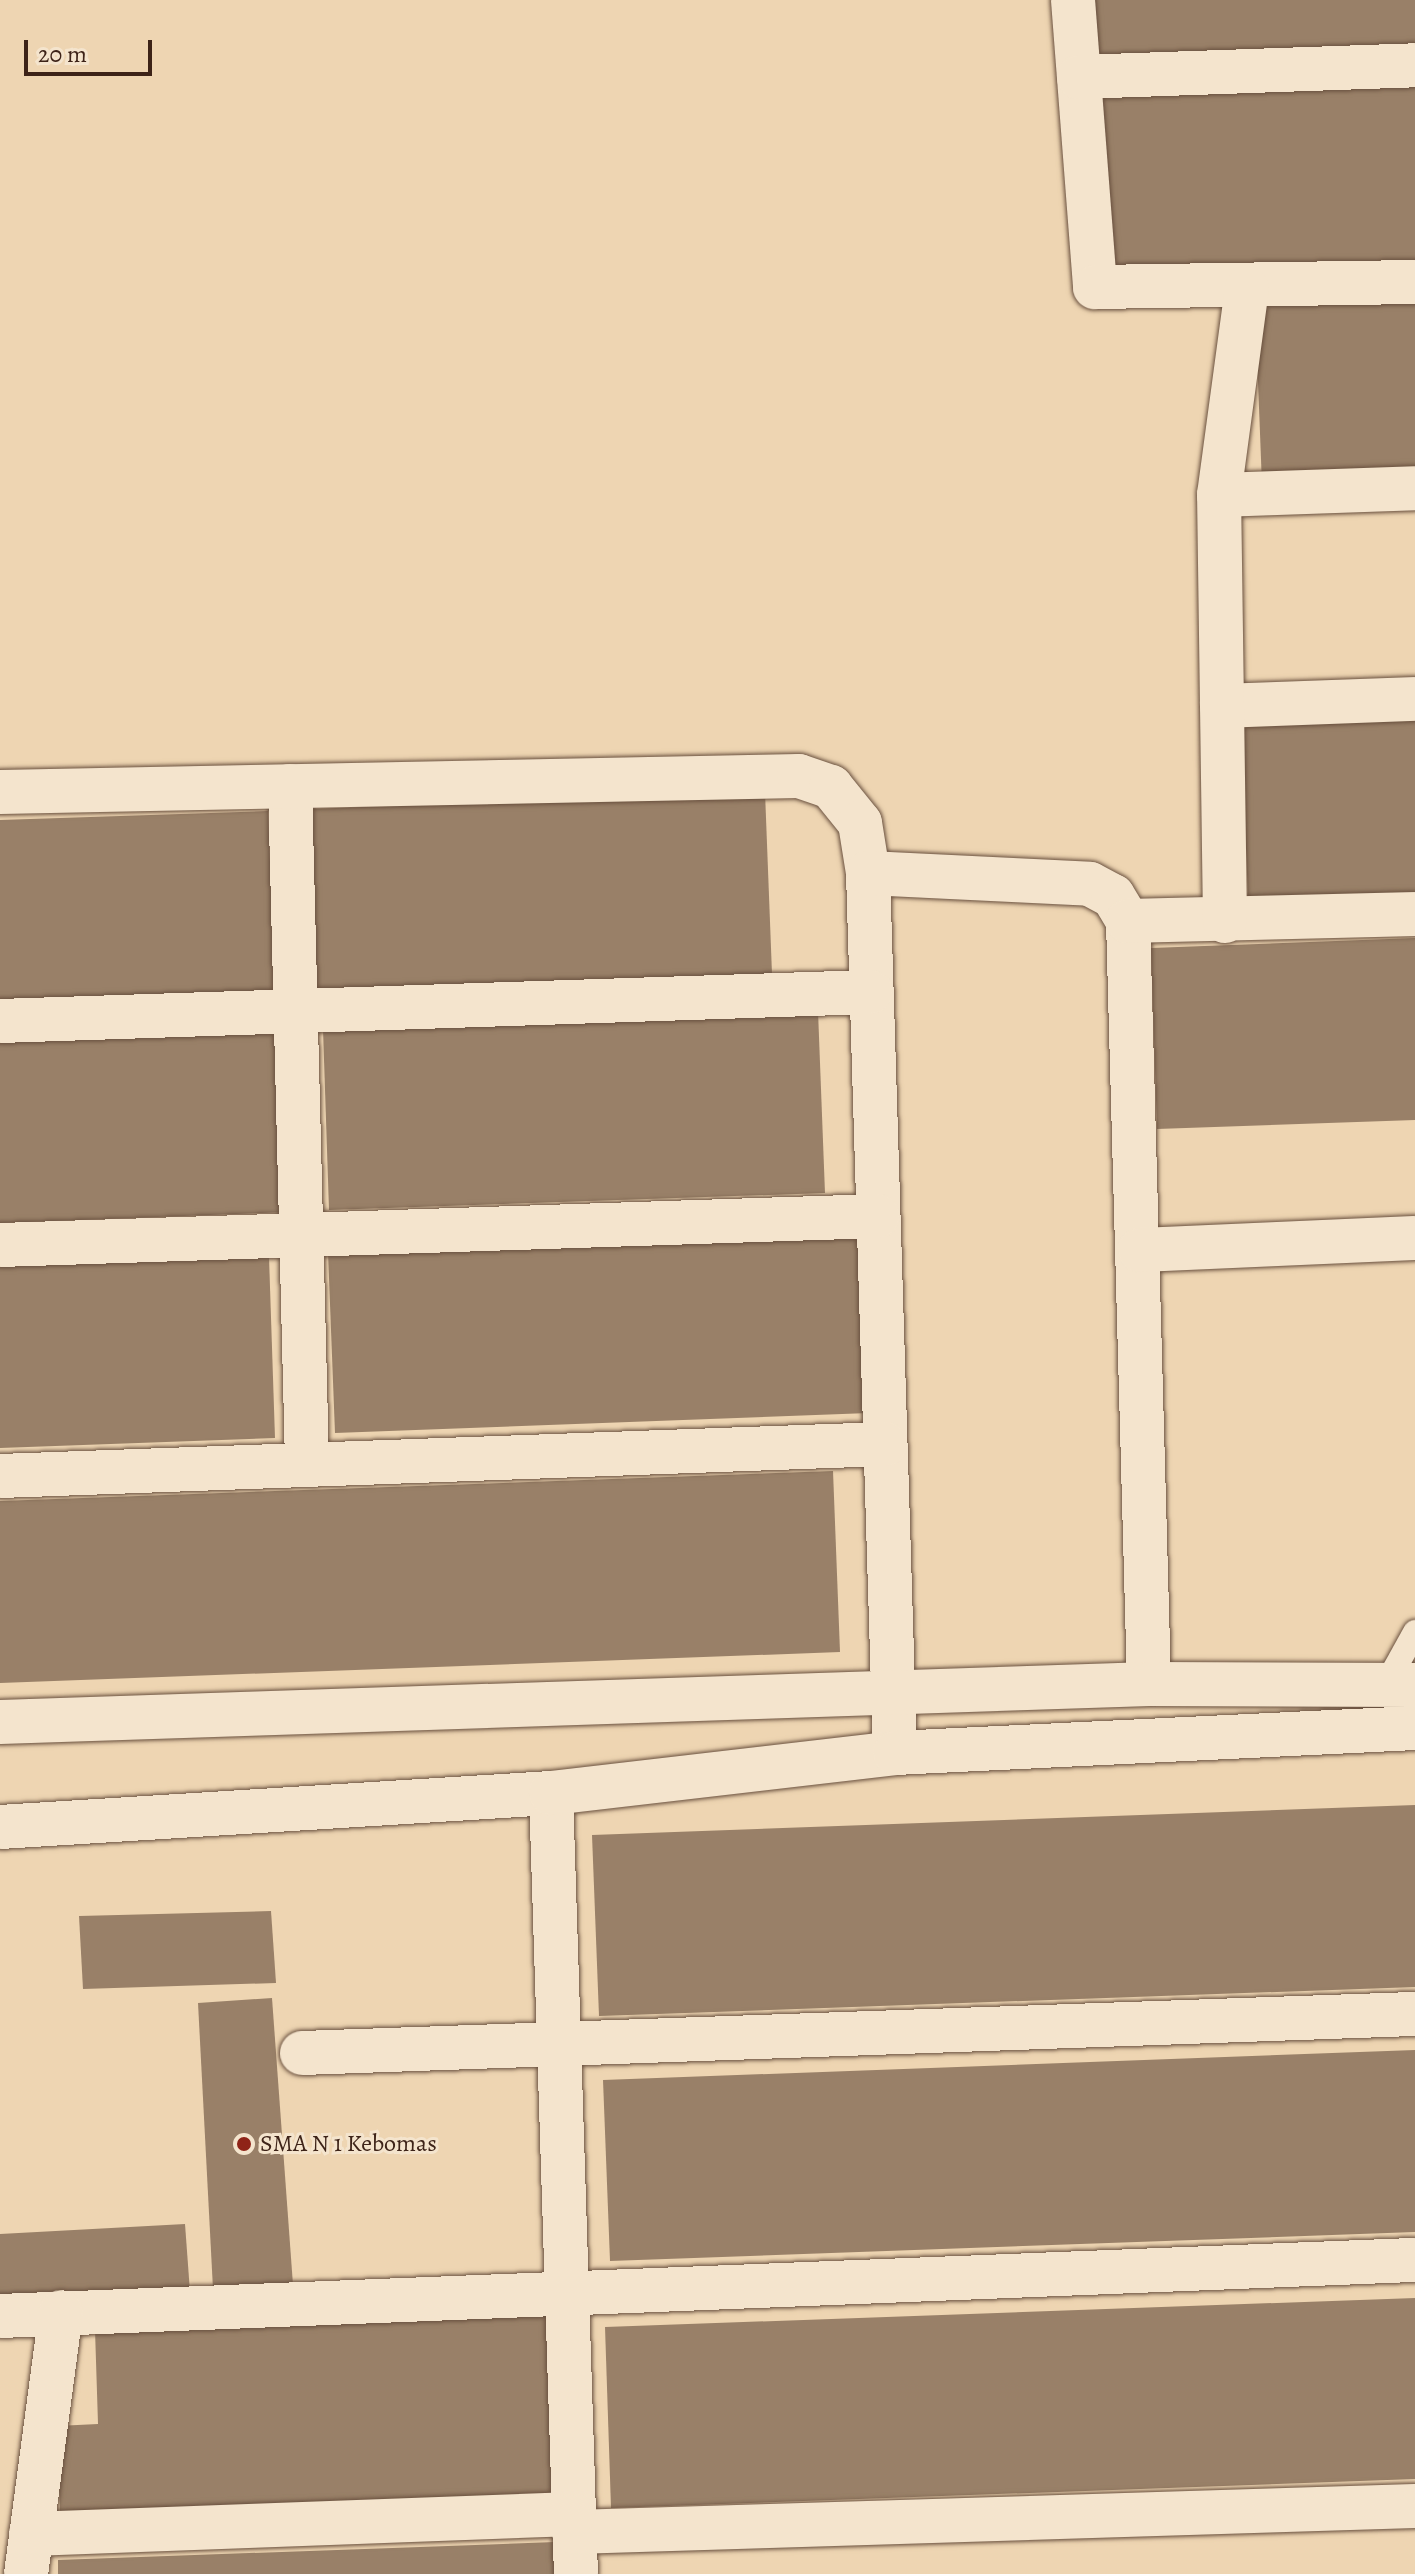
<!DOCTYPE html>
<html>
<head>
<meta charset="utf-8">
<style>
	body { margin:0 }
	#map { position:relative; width:1415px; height:2574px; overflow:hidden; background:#eed5b2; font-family:Alegreya,serif }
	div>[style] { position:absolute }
	.building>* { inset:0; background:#998068 }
	.roads { filter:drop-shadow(0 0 2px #69503e) drop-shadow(0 0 2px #69503e) }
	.service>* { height:24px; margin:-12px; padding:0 12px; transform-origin:12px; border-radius:12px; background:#f4e4cd }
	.minor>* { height:44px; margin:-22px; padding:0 22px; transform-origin:22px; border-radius:22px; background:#f4e4cd }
	.dots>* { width:22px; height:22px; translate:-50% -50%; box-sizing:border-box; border:4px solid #f4e4cd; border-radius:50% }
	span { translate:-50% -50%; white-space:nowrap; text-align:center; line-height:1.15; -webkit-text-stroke:6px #f4e4cd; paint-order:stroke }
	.poi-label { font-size:24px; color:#3d2318 }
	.left { translate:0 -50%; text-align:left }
	.scale { position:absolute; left:24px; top:40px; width:128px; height:36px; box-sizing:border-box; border:4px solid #3d2318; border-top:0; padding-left:10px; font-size:24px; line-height:28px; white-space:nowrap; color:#3d2318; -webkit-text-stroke:6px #f4e4cd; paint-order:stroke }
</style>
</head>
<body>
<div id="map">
	<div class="building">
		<div style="clip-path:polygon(1095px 0,1415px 0,1415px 54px,1098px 65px)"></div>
		<div style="clip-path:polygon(1415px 80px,1415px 261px,1105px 273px,1098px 91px)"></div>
		<div style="clip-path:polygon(1415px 298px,1415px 479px,1262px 485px,1255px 304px)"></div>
		<div style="clip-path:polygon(1415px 712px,1415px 893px,1248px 899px,1241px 718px)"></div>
		<div style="clip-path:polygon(765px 792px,772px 974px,316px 990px,309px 809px)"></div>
		<div style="clip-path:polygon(268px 811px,275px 992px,0 1002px,0 820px)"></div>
		<div style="clip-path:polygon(1415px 938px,1415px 1120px,1157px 1129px,1151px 948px)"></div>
		<div style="clip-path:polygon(818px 1011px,825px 1193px,329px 1210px,323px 1029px)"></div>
		<div style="clip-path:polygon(281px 1032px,288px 1212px,0 1223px,0 1041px)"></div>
		<div style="clip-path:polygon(862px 1233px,869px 1413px,335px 1433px,328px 1252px)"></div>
		<div style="clip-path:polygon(269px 1257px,275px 1438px,0 1448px,0 1266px)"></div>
		<div style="clip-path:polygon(833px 1471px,840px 1652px,0 1683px,0 1501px)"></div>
		<div style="clip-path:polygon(1415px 1805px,1415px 1987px,599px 2016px,592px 1835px)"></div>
		<div style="clip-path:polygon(271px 1911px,276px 1983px,83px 1989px,79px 1916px)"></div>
		<div style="clip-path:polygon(272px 1998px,293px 2285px,213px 2289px,198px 2003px)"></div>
		<div style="clip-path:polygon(1415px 2050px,1415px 2232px,610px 2261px,603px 2080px)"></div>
		<div style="clip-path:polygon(185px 2224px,190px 2292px,0 2302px,0 2234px)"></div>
		<div style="clip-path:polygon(1415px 2298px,1415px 2479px,611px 2508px,605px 2327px)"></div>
		<div style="clip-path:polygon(550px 2314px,557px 2496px,60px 2513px,57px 2426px,98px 2424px,95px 2330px)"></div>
		<div style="clip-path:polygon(555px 2542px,556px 2574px,58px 2574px,58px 2560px)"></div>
	</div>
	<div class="roads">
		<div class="service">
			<div style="left:1384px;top:1688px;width:64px;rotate:-61deg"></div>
		</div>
		<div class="minor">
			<div style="left:1073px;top:0;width:288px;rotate:85.6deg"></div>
			<div style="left:1095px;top:287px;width:320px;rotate:-0.9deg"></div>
			<div style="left:1079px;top:77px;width:336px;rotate:-2deg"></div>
			<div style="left:1219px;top:495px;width:196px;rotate:-2deg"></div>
			<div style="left:1222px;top:706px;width:193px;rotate:-2.1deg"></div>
			<div style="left:290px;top:786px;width:677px;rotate:88.56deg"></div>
			<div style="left:0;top:792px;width:799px;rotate:-1.15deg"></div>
			<div style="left:799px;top:776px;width:34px;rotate:19deg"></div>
			<div style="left:831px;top:787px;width:46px;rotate:51.1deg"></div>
			<div style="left:860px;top:823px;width:51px;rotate:80.9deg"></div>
			<div style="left:868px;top:873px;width:880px;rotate:88.24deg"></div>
			<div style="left:868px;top:873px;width:222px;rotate:2.8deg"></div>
			<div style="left:1090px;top:884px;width:26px;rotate:28deg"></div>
			<div style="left:1113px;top:896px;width:29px;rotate:59deg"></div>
			<div style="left:1128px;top:921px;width:763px;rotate:88.42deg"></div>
			<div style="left:1128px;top:921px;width:287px;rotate:-1.4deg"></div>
			<div style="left:1225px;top:921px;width:426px;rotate:-90.8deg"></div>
			<div style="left:1219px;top:495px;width:208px;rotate:-82.3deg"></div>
			<div style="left:0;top:1021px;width:871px;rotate:-1.91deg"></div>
			<div style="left:0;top:1245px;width:878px;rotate:-1.89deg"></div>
			<div style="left:1140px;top:1250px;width:275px;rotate:-2.5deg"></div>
			<div style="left:0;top:1476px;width:886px;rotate:-2.07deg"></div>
			<div style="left:0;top:1722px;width:1150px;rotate:-1.89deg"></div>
			<div style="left:1149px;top:1684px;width:266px;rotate:0.2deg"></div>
			<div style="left:551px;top:1793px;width:781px;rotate:88.17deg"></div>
			<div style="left:0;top:1827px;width:552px;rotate:-3.53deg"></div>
			<div style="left:551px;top:1793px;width:346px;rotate:-6.6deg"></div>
			<div style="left:895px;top:1753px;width:521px;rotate:-2.75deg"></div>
			<div style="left:302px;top:2053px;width:1114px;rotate:-2.01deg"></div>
			<div style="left:0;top:2316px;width:1416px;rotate:-2.27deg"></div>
			<div style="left:574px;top:2532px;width:841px;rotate:-1.77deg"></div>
			<div style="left:31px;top:2534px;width:543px;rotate:-2.11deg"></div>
			<div style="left:26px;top:2574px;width:264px;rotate:-82.4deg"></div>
		</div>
	</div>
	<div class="dots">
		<div style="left:244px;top:2144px;background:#8f2418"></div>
	</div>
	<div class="poi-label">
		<span class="left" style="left:260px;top:2144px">SMA N 1 Kebomas</span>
	</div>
	<div class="scale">20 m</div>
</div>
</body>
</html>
